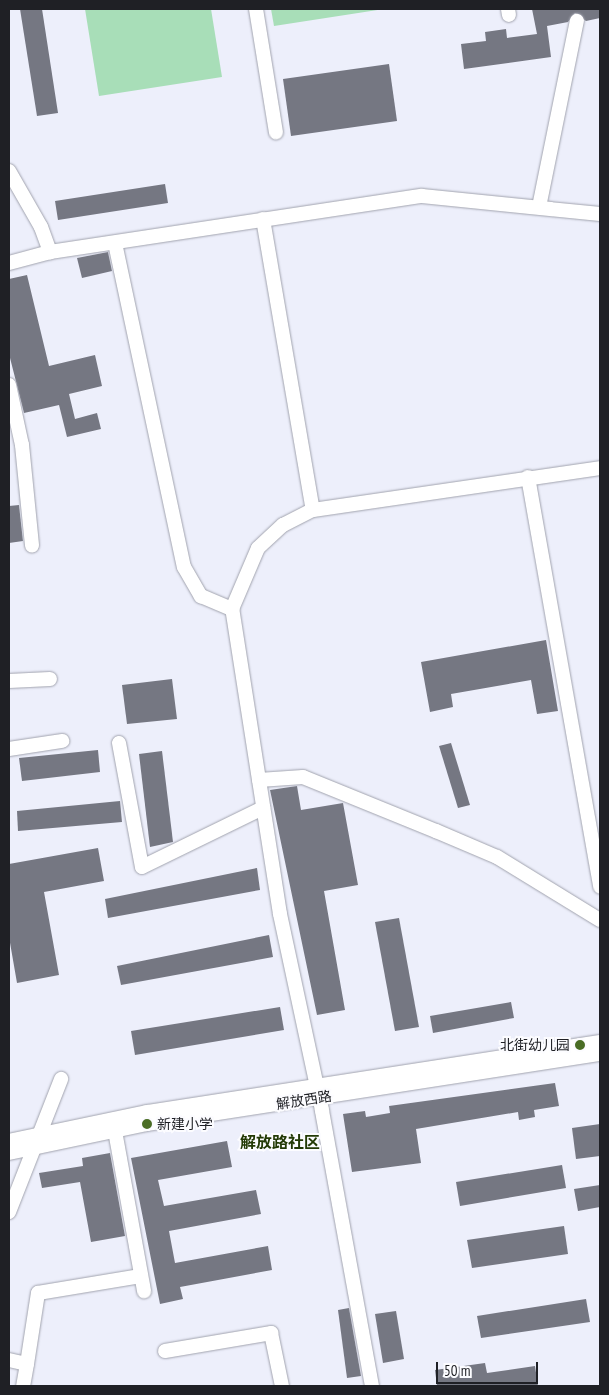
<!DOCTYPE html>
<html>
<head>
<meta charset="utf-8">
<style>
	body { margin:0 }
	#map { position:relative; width:609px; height:1395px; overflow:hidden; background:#edeffb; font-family:"PT Sans Narrow","Noto Sans SC",sans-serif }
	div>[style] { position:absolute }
	.green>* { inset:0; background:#a8deb8 }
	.building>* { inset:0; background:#757782 }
	.roads { filter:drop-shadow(0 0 1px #a1a3ae) drop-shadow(0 0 1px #a1a3ae) }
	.minor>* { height:14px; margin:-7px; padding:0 7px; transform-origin:7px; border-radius:7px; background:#fff }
	.dots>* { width:14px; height:14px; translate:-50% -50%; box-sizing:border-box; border:2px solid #fcfcff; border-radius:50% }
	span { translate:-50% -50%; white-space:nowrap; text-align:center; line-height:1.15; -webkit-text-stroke:4px #fcfcff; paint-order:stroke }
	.poi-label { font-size:14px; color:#1f2025 }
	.right { translate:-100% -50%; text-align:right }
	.left { translate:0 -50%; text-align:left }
	.street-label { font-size:14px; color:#1f2025 }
	.quarter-label { font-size:16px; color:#233a06; font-weight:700 }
	.frame { position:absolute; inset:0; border:10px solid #1f2025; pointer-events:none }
	.scale { position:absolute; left:436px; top:1362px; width:102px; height:22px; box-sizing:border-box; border:2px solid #1f2025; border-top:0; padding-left:6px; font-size:15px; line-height:18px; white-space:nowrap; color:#1f2025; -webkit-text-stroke:4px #fcfcff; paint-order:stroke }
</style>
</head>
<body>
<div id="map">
	<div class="green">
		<div style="clip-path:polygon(85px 9px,211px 9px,222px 77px,99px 96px)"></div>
		<div style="clip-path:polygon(271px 9px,384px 9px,274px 26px)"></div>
	</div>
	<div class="building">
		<div style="clip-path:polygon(20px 9px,42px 9px,58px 113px,37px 116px)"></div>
		<div style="clip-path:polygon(532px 9px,600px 9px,600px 18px,586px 21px,575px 13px,568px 22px,547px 26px,551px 57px,464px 69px,461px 44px,486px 41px,485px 32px,506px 29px,507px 38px,537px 34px)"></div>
		<div style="clip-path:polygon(389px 64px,397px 121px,291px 136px,283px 79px)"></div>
		<div style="clip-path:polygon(165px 184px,168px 203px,58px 220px,55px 201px)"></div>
		<div style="clip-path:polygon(108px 252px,112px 271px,82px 278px,77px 258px)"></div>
		<div style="clip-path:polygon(27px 275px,49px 366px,95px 355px,102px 386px,69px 394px,75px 419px,97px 413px,101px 429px,67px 437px,59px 405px,24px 413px,9px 354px,9px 279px)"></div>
		<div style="clip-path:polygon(19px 505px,23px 541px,9px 543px,9px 506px)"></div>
		<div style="clip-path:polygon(546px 640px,558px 711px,537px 714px,531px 680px,451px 694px,453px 707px,430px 712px,421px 662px)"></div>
		<div style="clip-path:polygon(172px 679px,177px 719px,127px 724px,122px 685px)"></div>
		<div style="clip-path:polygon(451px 743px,470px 805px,458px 808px,439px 746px)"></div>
		<div style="clip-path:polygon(98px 750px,100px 772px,22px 781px,19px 758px)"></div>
		<div style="clip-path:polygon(162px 751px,173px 842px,150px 847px,139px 754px)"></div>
		<div style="clip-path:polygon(297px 786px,301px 810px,343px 803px,358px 885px,324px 891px,345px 1010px,317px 1015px,270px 790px)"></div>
		<div style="clip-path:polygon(120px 801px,122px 822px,18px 831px,17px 811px)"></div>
		<div style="clip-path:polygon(98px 848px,104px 881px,44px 892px,59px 975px,17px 983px,9px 937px,9px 864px)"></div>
		<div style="clip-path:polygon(257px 868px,260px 890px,108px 918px,105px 899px)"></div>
		<div style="clip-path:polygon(399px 918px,419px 1027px,395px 1031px,375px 922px)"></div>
		<div style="clip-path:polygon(269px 935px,273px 957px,121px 985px,117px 966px)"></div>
		<div style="clip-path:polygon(511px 1002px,514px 1018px,433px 1033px,430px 1016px)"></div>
		<div style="clip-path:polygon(280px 1007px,284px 1030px,135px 1055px,131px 1031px)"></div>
		<div style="clip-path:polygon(555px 1083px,559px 1106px,534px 1110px,535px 1117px,519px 1120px,518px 1112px,416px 1129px,421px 1163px,352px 1172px,343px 1114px,365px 1111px,366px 1117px,390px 1113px,389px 1106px)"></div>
		<div style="clip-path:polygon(600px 1124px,600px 1156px,576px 1159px,572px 1128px)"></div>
		<div style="clip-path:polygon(227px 1141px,232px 1167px,158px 1180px,164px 1206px,256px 1190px,261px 1214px,169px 1231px,175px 1263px,268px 1246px,272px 1270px,180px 1287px,183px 1299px,160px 1304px,131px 1158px)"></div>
		<div style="clip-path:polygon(110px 1153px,125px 1236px,91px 1242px,80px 1182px,42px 1188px,39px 1173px,83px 1166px,82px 1158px)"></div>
		<div style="clip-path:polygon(562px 1165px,566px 1188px,460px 1206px,456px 1182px)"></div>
		<div style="clip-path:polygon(600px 1185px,600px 1207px,578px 1211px,574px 1189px)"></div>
		<div style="clip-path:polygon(564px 1226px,568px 1254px,472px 1268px,467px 1240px)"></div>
		<div style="clip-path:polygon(586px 1299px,590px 1322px,481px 1338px,477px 1316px)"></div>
		<div style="clip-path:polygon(349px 1308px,361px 1376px,347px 1378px,338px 1310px)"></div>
		<div style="clip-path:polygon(396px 1311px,404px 1359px,383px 1363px,375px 1314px)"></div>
		<div style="clip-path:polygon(485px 1363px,487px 1373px,535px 1366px,538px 1386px,437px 1386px,435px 1370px)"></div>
	</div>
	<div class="roads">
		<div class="minor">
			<div style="left:256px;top:9px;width:125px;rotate:80.8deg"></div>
			<div style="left:508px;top:9px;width:6px;rotate:81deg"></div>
			<div style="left:9px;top:171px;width:64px;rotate:60.3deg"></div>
			<div style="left:41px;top:227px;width:27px;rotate:70deg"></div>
			<div style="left:539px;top:207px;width:190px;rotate:-78.5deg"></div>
			<div style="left:263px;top:219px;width:295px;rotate:80.3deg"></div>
			<div style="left:115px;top:243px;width:331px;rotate:78deg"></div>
			<div style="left:184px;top:567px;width:34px;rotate:60deg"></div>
			<div style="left:201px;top:596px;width:34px;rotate:23deg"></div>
			<div style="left:9px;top:263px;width:42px;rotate:-15deg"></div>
			<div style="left:50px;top:252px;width:376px;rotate:-8.6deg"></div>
			<div style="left:422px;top:196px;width:179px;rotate:5.8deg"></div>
			<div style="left:9px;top:385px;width:61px;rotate:77.8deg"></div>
			<div style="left:22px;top:445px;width:101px;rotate:84.3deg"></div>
			<div style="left:528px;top:477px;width:416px;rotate:80deg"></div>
			<div style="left:9px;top:681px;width:41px;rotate:-2.8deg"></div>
			<div style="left:119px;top:743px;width:126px;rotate:79.5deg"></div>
			<div style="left:142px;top:867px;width:135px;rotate:-26deg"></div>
			<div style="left:9px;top:749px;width:54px;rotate:-8.6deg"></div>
			<div style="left:259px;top:780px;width:44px;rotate:-3.9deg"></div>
			<div style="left:303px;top:777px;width:144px;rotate:22.1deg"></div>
			<div style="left:436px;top:831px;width:66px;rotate:23.1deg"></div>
			<div style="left:497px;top:857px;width:121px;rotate:31.5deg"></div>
			<div style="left:115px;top:1131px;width:163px;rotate:79.7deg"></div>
			<div style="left:9px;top:1141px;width:141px;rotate:-11.9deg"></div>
			<div style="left:147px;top:1112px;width:458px;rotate:-8.8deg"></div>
			<div style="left:9px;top:1153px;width:141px;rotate:-11.9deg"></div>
			<div style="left:147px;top:1124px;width:458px;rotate:-8.8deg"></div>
			<div style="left:9px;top:1212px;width:143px;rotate:-68.6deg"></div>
			<div style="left:165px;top:1351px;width:108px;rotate:-9.6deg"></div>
			<div style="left:271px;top:1333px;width:54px;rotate:78.3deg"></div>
			<div style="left:9px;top:1360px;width:18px;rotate:13deg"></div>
			<div style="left:27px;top:1364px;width:22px;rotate:100deg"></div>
			<div style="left:27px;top:1364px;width:72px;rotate:-81.2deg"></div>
			<div style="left:38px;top:1293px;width:104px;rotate:-9.4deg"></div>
			<div style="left:372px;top:1386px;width:280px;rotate:-100.3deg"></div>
			<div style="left:322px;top:1110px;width:200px;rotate:-102.1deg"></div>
			<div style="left:280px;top:914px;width:309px;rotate:-98.9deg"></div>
			<div style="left:232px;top:609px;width:66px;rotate:-66.9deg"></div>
			<div style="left:258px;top:548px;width:34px;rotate:-43deg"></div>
			<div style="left:283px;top:525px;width:34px;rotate:-27deg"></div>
			<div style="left:313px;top:510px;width:290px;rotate:-8.3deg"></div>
		</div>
	</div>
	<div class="dots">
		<div style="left:580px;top:1045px;background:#4a6d25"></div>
		<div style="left:147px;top:1124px;background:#4a6d25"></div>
	</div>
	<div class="poi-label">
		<span class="right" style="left:570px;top:1045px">北街幼儿园</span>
		<span class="left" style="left:157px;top:1124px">新建小学</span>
	</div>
	<div class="street-label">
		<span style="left:304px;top:1100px;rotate:-9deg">解放西路</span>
	</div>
	<div class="quarter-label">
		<span style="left:280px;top:1142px">解放路社区</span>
	</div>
	<div class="frame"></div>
	<div class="scale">50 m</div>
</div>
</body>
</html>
